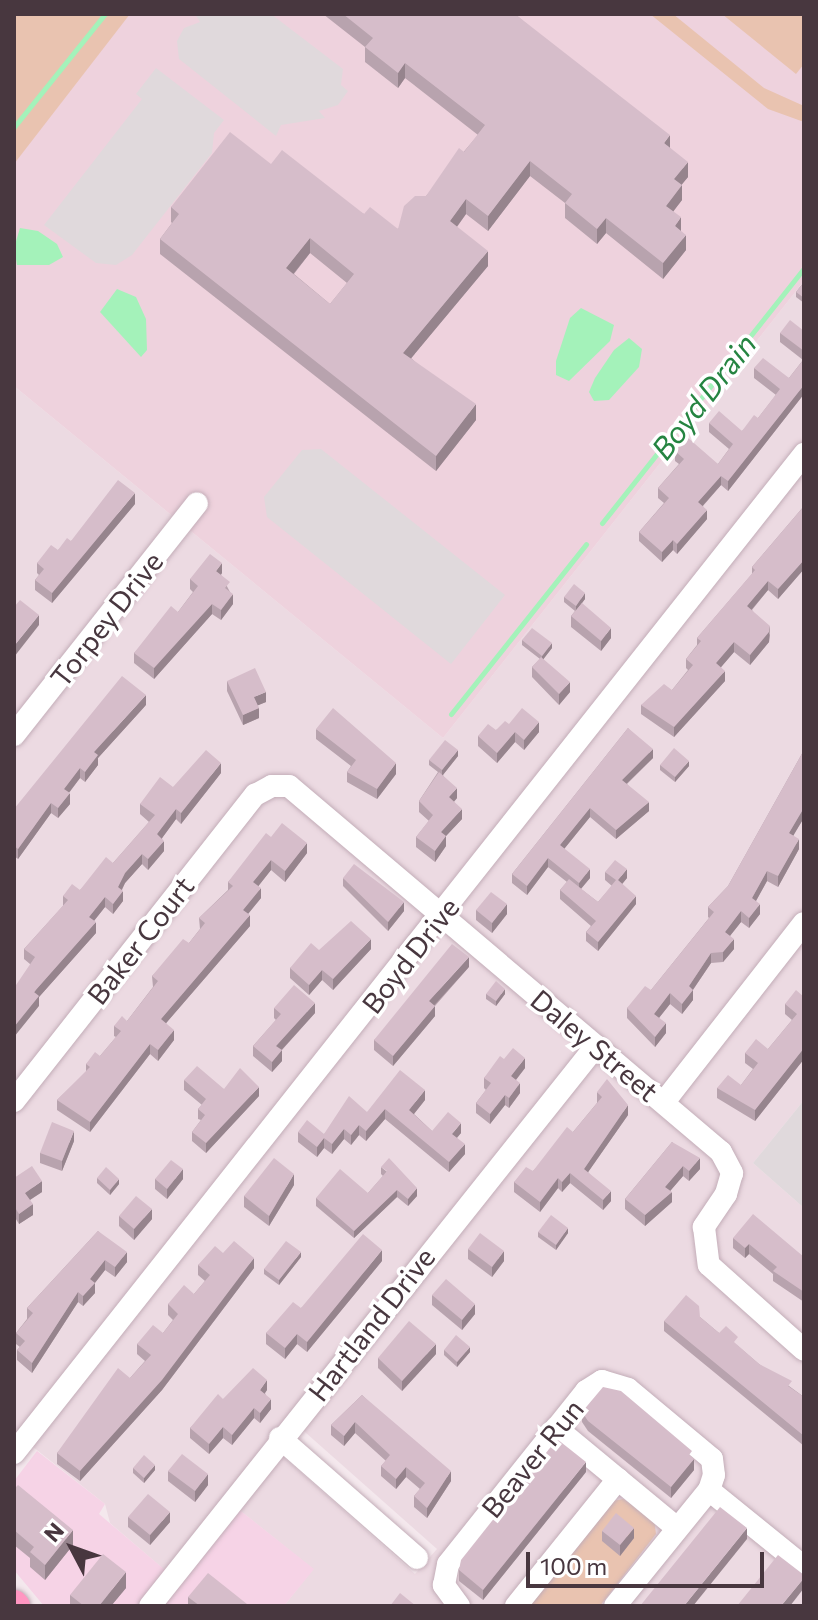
<!DOCTYPE html>
<html>
<head>
<meta charset="utf-8">
<style>
	body { margin:0 }
	#map { position:relative; width:818px; height:1620px; overflow:hidden; background:#f4e8ed; font-family:Commissioner,sans-serif }
	div>[style] { position:absolute }
	.residential>* { inset:0; background:#ecdae2 }
	.commercial>* { inset:0; background:#f6d3e6 }
	.education>* { inset:0; background:#eed2dd }
	.green>* { inset:0; background:#e9c3b0 }
	.parking>* { inset:0; background:#e0d9dc }
	.water>* { inset:0; background:#a4f2ba }
	.stream>* { height:5px; margin:-2.5px; padding:0 2.5px; transform-origin:2.5px; border-radius:2.5px; background:#a4f2ba }
	.roads { filter:drop-shadow(0 0 2px #c3adb8) drop-shadow(0 0 2px #c3adb8) }
	.minor>* { height:22px; margin:-11px; padding:0 11px; transform-origin:11px; border-radius:11px; background:#fff }
	.major>* { height:28px; margin:-14px; padding:0 14px; transform-origin:14px; border-radius:14px; background:#ff96c1 }
	.wall>* { inset:0; background:#b8a3ae }
	.shaded-wall>* { inset:0; background:#96848d }
	.building>* { inset:0; background:#d6bdca }
	span { translate:-50% -50%; white-space:nowrap; text-align:center; line-height:1.15; -webkit-text-stroke:7px #fff; paint-order:stroke }
	.street-label { font-size:28px; color:#48373f }
	.water-label { font-size:30px; color:#258441; font-style:italic }
	.frame { position:absolute; inset:0; border:16px solid #48373f; pointer-events:none }
	.north { position:absolute; left:32px; top:1508px; width:80px; height:80px; -webkit-text-stroke:6px #fff; paint-order:stroke; rotate:311deg; font-size:22px; font-weight:700; line-height:32px; text-align:center; color:#48373f }
	.north::after { content:''; display:block; margin:auto; width:28px; height:36px; background:#48373f; clip-path:polygon(50% 0,100% 100%,50% 72%,0 100%) }
	.scale { position:absolute; left:526px; top:1552px; width:238px; height:36px; box-sizing:border-box; border:4px solid #48373f; border-top:0; padding-left:10px; font-size:24px; line-height:28px; white-space:nowrap; color:#48373f; -webkit-text-stroke:6px #fff; paint-order:stroke }
</style>
</head>
<body>
<div id="map">
	<div class="residential">
		<div style="clip-path:polygon(804px 281px,804px 1100px,753px 1163px,804px 1208px,804px 1606px,284px 1606px,313px 1569px,237px 1508px,280px 1454px,415px 1574px,437px 1549px,288px 1417px,167px 1572px,110px 1523px,105px 1504px,18px 1435px,14px 1438px,14px 386px,443px 738px)"></div>
	</div>
	<div class="commercial">
		<div style="clip-path:polygon(37px 1451px,105px 1504px,99px 1514px,178px 1581px,237px 1508px,314px 1569px,284px 1606px,44px 1606px,14px 1570px,14px 1481px)"></div>
	</div>
	<div class="education">
		<div style="clip-path:polygon(14px 14px,804px 14px,804px 281px,443px 738px,14px 386px)"></div>
	</div>
	<div class="green">
		<div style="clip-path:polygon(14px 14px,130px 14px,14px 164px)"></div>
		<div style="clip-path:polygon(650px 14px,673px 14px,764px 88px,804px 106px,804px 122px,768px 109px)"></div>
		<div style="clip-path:polygon(722px 14px,804px 14px,804px 64px,796px 74px)"></div>
		<div style="clip-path:polygon(623px 1499px,654px 1518px,656px 1534px,600px 1606px,527px 1606px,613px 1501px)"></div>
	</div>
	<div class="parking">
		<div style="clip-path:polygon(195px 14px,271px 14px,343px 69px,341px 85px,348px 91px,338px 105px,319px 111px,325px 118px,281px 125px,276px 136px,179px 59px,177px 41px,184px 28px,200px 22px)"></div>
		<div style="clip-path:polygon(156px 68px,224px 120px,214px 133px,212px 153px,132px 255px,116px 265px,96px 263px,44px 225px,142px 99px,136px 94px)"></div>
		<div style="clip-path:polygon(321px 449px,505px 595px,451px 664px,267px 517px,264px 497px,302px 450px)"></div>
		<div style="clip-path:polygon(804px 1100px,804px 1208px,753px 1163px)"></div>
	</div>
	<div class="water">
		<div style="clip-path:polygon(20px 228px,38px 231px,57px 244px,63px 257px,49px 265px,17px 265px,14px 248px)"></div>
		<div style="clip-path:polygon(117px 289px,136px 297px,146px 319px,147px 350px,141px 357px,100px 312px)"></div>
		<div style="clip-path:polygon(581px 308px,614px 325px,610px 341px,569px 381px,556px 375px,556px 361px,570px 318px)"></div>
		<div style="clip-path:polygon(629px 338px,642px 349px,639px 367px,609px 400px,594px 401px,589px 392px,595px 378px,614px 350px)"></div>
	</div>
	<div class="stream">
		<div style="left:14px;top:127px;width:145px;rotate:-51.2deg"></div>
		<div style="left:602px;top:523px;width:325px;rotate:-51.6deg"></div>
		<div style="left:451px;top:714px;width:217px;rotate:-51.5deg"></div>
	</div>
	<div class="roads">
		<div class="minor">
			<div style="left:14px;top:735px;width:295px;rotate:-51.7deg"></div>
			<div style="left:14px;top:1101px;width:390px;rotate:-51.8deg"></div>
			<div style="left:255px;top:795px;width:19px;rotate:-28deg"></div>
			<div style="left:272px;top:786px;width:17px"></div>
			<div style="left:289px;top:786px;width:566px;rotate:40.27deg"></div>
			<div style="left:721px;top:1152px;width:24px;rotate:62deg"></div>
			<div style="left:732px;top:1173px;width:22px;rotate:106deg"></div>
			<div style="left:726px;top:1194px;width:40px;rotate:124deg"></div>
			<div style="left:704px;top:1227px;width:38px;rotate:83deg"></div>
			<div style="left:709px;top:1265px;width:127px;rotate:41.8deg"></div>
			<div style="left:664px;top:1102px;width:227px;rotate:-52deg"></div>
			<div style="left:556px;top:1428px;width:157px;rotate:39.6deg"></div>
			<div style="left:280px;top:1438px;width:182px;rotate:41.2deg"></div>
			<div style="left:14px;top:1453px;width:1274px;rotate:-51.66deg"></div>
			<div style="left:709px;top:1490px;width:122px;rotate:39deg"></div>
			<div style="left:150px;top:1606px;width:716px;rotate:-51.47deg"></div>
			<div style="left:459px;top:1606px;width:26px;rotate:-126deg"></div>
			<div style="left:444px;top:1585px;width:21px;rotate:-79deg"></div>
			<div style="left:448px;top:1564px;width:221px;rotate:-51.4deg"></div>
			<div style="left:586px;top:1391px;width:19px;rotate:-32deg"></div>
			<div style="left:602px;top:1381px;width:27px;rotate:17deg"></div>
			<div style="left:628px;top:1389px;width:109px;rotate:39.8deg"></div>
			<div style="left:712px;top:1459px;width:16px;rotate:83deg"></div>
			<div style="left:714px;top:1475px;width:16px;rotate:108deg"></div>
			<div style="left:709px;top:1490px;width:149px;rotate:129deg"></div>
			<div style="left:516px;top:1606px;width:163px;rotate:-51.2deg"></div>
		</div>
		<div class="major">
			<div style="left:14px;top:1604px;width:3px;rotate:45deg"></div>
		</div>
	</div>
	<div class="wall">
		<div style="clip-path:polygon(evenodd,323px 14px,515px 14px,670px 148px,688px 177px,682px 184px,682px 200px,673px 211px,681px 232px,686px 250px,663px 279px,606px 233px,597px 244px,565px 218px,565px 203px,530px 176px,488px 231px,466px 214px,457px 227px,488px 266px,411px 358px,476px 420px,436px 471px,160px 254px,160px 239px,172px 223px,171px 222px,171px 207px,271px 164px,364px 214px,398px 229px,478px 135px,405px 78px,398px 88px,365px 62px,365px 47px,323px 14px,310px 253px,347px 283px,330px 304px,294px 274px,310px 253px)"></div>
		<div style="clip-path:polygon(804px 282px,804px 303px,796px 297px,796px 292px)"></div>
		<div style="clip-path:polygon(804px 331px,804px 394px,728px 491px,721px 485px,703px 506px,707px 519px,677px 554px,673px 550px,662px 562px,639px 541px,639px 532px,664px 503px,658px 498px,658px 488px,679px 464px,675px 461px,675px 451px,718px 464px,729px 449px,709px 432px,709px 423px,742px 431px,758px 418px,776px 395px,754px 378px,754px 368px,789px 378px,803px 360px,780px 342px,780px 333px)"></div>
		<div style="clip-path:polygon(135px 504px,52px 603px,35px 590px,35px 580px,39px 575px,37px 573px,37px 563px,58px 550px,71px 541px)"></div>
		<div style="clip-path:polygon(804px 506px,804px 569px,778px 599px,768px 590px,752px 610px,770px 635px,769px 642px,750px 665px,734px 652px,721px 667px,725px 681px,674px 737px,641px 714px,641px 705px,672px 690px,688px 670px,686px 668px,686px 659px,697px 645px,697px 638px,752px 574px,752px 567px)"></div>
		<div style="clip-path:polygon(222px 573px,221px 575px,230px 592px,233px 604px,221px 620px,212px 614px,154px 679px,134px 663px,134px 653px,178px 612px,193px 592px,190px 589px,190px 579px)"></div>
		<div style="clip-path:polygon(564px 597px,585px 599px,577px 609px,611px 638px,601px 651px,571px 627px,571px 616px,575px 611px,564px 602px)"></div>
		<div style="clip-path:polygon(522px 640px,552px 648px,543px 659px,570px 692px,559px 705px,532px 677px,532px 667px,540px 659px,522px 645px)"></div>
		<div style="clip-path:polygon(227px 681px,266px 702px,258px 705px,259px 718px,243px 725px,227px 691px)"></div>
		<div style="clip-path:polygon(146px 705px,98px 758px,98px 765px,85px 782px,80px 778px,69px 793px,70px 804px,58px 818px,51px 813px,18px 859px,14px 856px,14px 809px)"></div>
		<div style="clip-path:polygon(509px 724px,539px 732px,524px 750px,515px 742px,497px 763px,478px 746px,478px 736px,496px 730px)"></div>
		<div style="clip-path:polygon(628px 728px,653px 758px,627px 784px,649px 811px,616px 839px,590px 817px,564px 849px,590px 878px,581px 889px,598px 902px,612px 886px,605px 880px,605px 872px,627px 878px,622px 884px,636px 904px,598px 951px,586px 941px,586px 932px,591px 926px,560px 899px,560px 890px,567px 882px,548px 867px,527px 895px,512px 883px,512px 874px)"></div>
		<div style="clip-path:polygon(316px 729px,396px 774px,377px 799px,347px 782px,347px 772px,351px 766px,316px 739px)"></div>
		<div style="clip-path:polygon(804px 750px,804px 822px,802px 821px,793px 835px,799px 849px,778px 887px,767px 881px,756px 901px,760px 914px,749px 928px,741px 922px,730px 936px,734px 949px,723px 962px,711px 963px,693px 990px,693px 1000px,682px 1014px,670px 1004px,659px 1018px,666px 1033px,655px 1047px,627px 1018px,627px 1008px,651px 990px,709px 918px,708px 917px,708px 907px,728px 886px)"></div>
		<div style="clip-path:polygon(458px 756px,443px 775px,457px 798px,454px 802px,462px 819px,446px 836px,446px 846px,435px 862px,416px 847px,416px 837px,429px 821px,419px 812px,419px 801px,438px 772px,429px 765px,429px 760px)"></div>
		<div style="clip-path:polygon(660px 765px,689px 766px,675px 782px,660px 770px)"></div>
		<div style="clip-path:polygon(221px 773px,181px 824px,176px 819px,162px 838px,164px 851px,148px 870px,142px 864px,125px 883px,122px 890px,123px 901px,113px 914px,105px 907px,94px 921px,96px 933px,39px 997px,39px 1006px,30px 964px,24px 959px,24px 949px,63px 906px,63px 896px,80px 890px,113px 863px,149px 822px,140px 814px,140px 804px,173px 787px)"></div>
		<div style="clip-path:polygon(271px 837px,307px 853px,285px 882px,271px 870px,258px 886px,261px 898px,248px 914px,250px 926px,166px 1023px,174px 1040px,158px 1061px,150px 1054px,90px 1132px,57px 1110px,57px 1100px,86px 1072px,86px 1064px,100px 1056px,116px 1037px,114px 1036px,114px 1026px,127px 1021px,153px 987px,152px 976px,189px 943px,200px 929px,199px 918px,228px 890px,228px 882px)"></div>
		<div style="clip-path:polygon(343px 878px,404px 911px,388px 931px,343px 886px)"></div>
		<div style="clip-path:polygon(476px 910px,507px 914px,492px 933px,476px 920px)"></div>
		<div style="clip-path:polygon(371px 949px,333px 990px,322px 980px,309px 995px,290px 978px,290px 968px,319px 950px)"></div>
		<div style="clip-path:polygon(469px 967px,435px 1006px,435px 1016px,393px 1066px,374px 1050px,374px 1040px)"></div>
		<div style="clip-path:polygon(486px 994px,505px 994px,496px 1006px,486px 999px)"></div>
		<div style="clip-path:polygon(804px 997px,804px 1059px,755px 1121px,717px 1098px,717px 1088px,741px 1085px,753px 1069px,745px 1063px,745px 1053px,768px 1049px,792px 1020px,785px 1014px,785px 1004px)"></div>
		<div style="clip-path:polygon(274px 1008px,315px 1013px,282px 1050px,282px 1061px,272px 1072px,253px 1056px,253px 1046px,276px 1020px,274px 1018px)"></div>
		<div style="clip-path:polygon(504px 1059px,525px 1068px,516px 1080px,520px 1093px,509px 1108px,505px 1105px,490px 1124px,476px 1113px,476px 1103px,486px 1090px,484px 1088px,484px 1078px)"></div>
		<div style="clip-path:polygon(184px 1080px,224px 1089px,259px 1096px,206px 1153px,192px 1141px,192px 1132px,201px 1120px,198px 1119px,198px 1109px,202px 1105px,184px 1090px)"></div>
		<div style="clip-path:polygon(597px 1092px,628px 1115px,588px 1172px,611px 1201px,603px 1210px,570px 1183px,562px 1192px,558px 1188px,540px 1212px,514px 1192px,514px 1182px,533px 1171px,573px 1132px,597px 1103px)"></div>
		<div style="clip-path:polygon(425px 1100px,414px 1114px,432px 1131px,461px 1133px,457px 1138px,465px 1154px,449px 1172px,385px 1119px,366px 1141px,359px 1135px,351px 1145px,344px 1139px,332px 1154px,324px 1148px,317px 1157px,298px 1142px,298px 1132px,324px 1134px,367px 1112px)"></div>
		<div style="clip-path:polygon(74px 1141px,62px 1171px,40px 1163px,40px 1153px)"></div>
		<div style="clip-path:polygon(672px 1142px,700px 1169px,689px 1181px,683px 1176px,670px 1191px,672px 1202px,645px 1226px,625px 1209px,625px 1199px)"></div>
		<div style="clip-path:polygon(381px 1167px,417px 1196px,408px 1206px,397px 1197px,354px 1238px,316px 1206px,316px 1198px,368px 1193px,383px 1176px,381px 1174px)"></div>
		<div style="clip-path:polygon(14px 1178px,42px 1192px,30px 1200px,33px 1215px,19px 1224px,14px 1216px)"></div>
		<div style="clip-path:polygon(97px 1178px,119px 1184px,110px 1195px,97px 1183px)"></div>
		<div style="clip-path:polygon(155px 1179px,183px 1179px,167px 1199px,155px 1189px)"></div>
		<div style="clip-path:polygon(294px 1185px,269px 1226px,244px 1207px,244px 1196px)"></div>
		<div style="clip-path:polygon(119px 1216px,152px 1219px,134px 1240px,119px 1226px)"></div>
		<div style="clip-path:polygon(98px 1231px,127px 1262px,115px 1277px,105px 1270px,95px 1283px,95px 1293px,83px 1306px,78px 1302px,32px 1373px,17px 1360px,17px 1350px,20px 1347px,16px 1344px,16px 1333px,27px 1319px,27px 1308px)"></div>
		<div style="clip-path:polygon(538px 1232px,568px 1233px,556px 1250px,538px 1237px)"></div>
		<div style="clip-path:polygon(733px 1238px,804px 1257px,804px 1302px,773px 1281px,773px 1274px,749px 1254px,745px 1258px,733px 1248px)"></div>
		<div style="clip-path:polygon(468px 1249px,504px 1261px,492px 1277px,468px 1259px)"></div>
		<div style="clip-path:polygon(223px 1253px,254px 1268px,162px 1390px,80px 1481px,57px 1464px,57px 1453px,130px 1378px,145px 1361px,137px 1354px,137px 1344px,163px 1333px,173px 1320px,168px 1315px,168px 1304px,194px 1294px,205px 1281px,198px 1275px,198px 1265px)"></div>
		<div style="clip-path:polygon(301px 1257px,279px 1285px,264px 1274px,264px 1269px)"></div>
		<div style="clip-path:polygon(382px 1261px,307px 1352px,297px 1344px,285px 1359px,266px 1344px,266px 1333px,301px 1308px)"></div>
		<div style="clip-path:polygon(432px 1295px,475px 1314px,462px 1330px,432px 1305px)"></div>
		<div style="clip-path:polygon(700px 1317px,719px 1333px,738px 1346px,759px 1364px,804px 1397px,804px 1446px,664px 1331px,664px 1321px)"></div>
		<div style="clip-path:polygon(444px 1350px,470px 1352px,457px 1367px,444px 1355px)"></div>
		<div style="clip-path:polygon(436px 1354px,402px 1391px,378px 1368px,378px 1358px)"></div>
		<div style="clip-path:polygon(267px 1390px,265px 1393px,271px 1409px,260px 1423px,254px 1418px,232px 1445px,223px 1438px,209px 1454px,190px 1438px,190px 1428px,223px 1399px)"></div>
		<div style="clip-path:polygon(362px 1395px,451px 1481px,427px 1518px,414px 1507px,414px 1496px,420px 1489px,406px 1477px,396px 1489px,381px 1476px,381px 1466px,386px 1461px,355px 1433px,344px 1446px,331px 1435px,331px 1425px)"></div>
		<div style="clip-path:polygon(582px 1412px,692px 1458px,694px 1470px,671px 1498px,588px 1431px,582px 1422px)"></div>
		<div style="clip-path:polygon(133px 1468px,155px 1470px,144px 1483px,133px 1473px)"></div>
		<div style="clip-path:polygon(168px 1471px,208px 1485px,195px 1502px,168px 1481px)"></div>
		<div style="clip-path:polygon(586px 1472px,483px 1600px,459px 1581px,459px 1570px)"></div>
		<div style="clip-path:polygon(14px 1489px,73px 1545px,45px 1580px,30px 1567px,30px 1558px,14px 1545px)"></div>
		<div style="clip-path:polygon(128px 1517px,170px 1522px,150px 1545px,128px 1527px)"></div>
		<div style="clip-path:polygon(602px 1531px,634px 1538px,620px 1556px,602px 1541px)"></div>
		<div style="clip-path:polygon(126px 1588px,111px 1606px,70px 1606px,70px 1595px)"></div>
		<div style="clip-path:polygon(188px 1597px,247px 1606px,188px 1606px)"></div>
	</div>
	<div class="shaded-wall">
		<div style="clip-path:polygon(405px 63px,405px 78px,398px 88px,398px 73px)"></div>
		<div style="clip-path:polygon(670px 135px,670px 150px,664px 143px)"></div>
		<div style="clip-path:polygon(530px 161px,530px 176px,488px 231px,488px 216px)"></div>
		<div style="clip-path:polygon(688px 162px,688px 177px,674px 194px,674px 179px)"></div>
		<div style="clip-path:polygon(682px 185px,682px 200px,666px 221px,666px 206px)"></div>
		<div style="clip-path:polygon(466px 199px,466px 214px,450px 236px,450px 221px)"></div>
		<div style="clip-path:polygon(681px 217px,681px 233px,675px 226px)"></div>
		<div style="clip-path:polygon(606px 218px,606px 233px,597px 244px,597px 229px)"></div>
		<div style="clip-path:polygon(686px 235px,686px 250px,663px 279px,663px 263px)"></div>
		<div style="clip-path:polygon(310px 238px,310px 253px,286px 283px,286px 268px)"></div>
		<div style="clip-path:polygon(488px 251px,488px 266px,403px 368px,403px 353px)"></div>
		<div style="clip-path:polygon(804px 385px,804px 394px,728px 491px,728px 481px)"></div>
		<div style="clip-path:polygon(476px 404px,476px 420px,436px 471px,436px 456px)"></div>
		<div style="clip-path:polygon(721px 476px,721px 485px,698px 511px,698px 502px)"></div>
		<div style="clip-path:polygon(135px 493px,135px 504px,52px 603px,52px 593px)"></div>
		<div style="clip-path:polygon(707px 510px,707px 519px,677px 554px,677px 544px)"></div>
		<div style="clip-path:polygon(673px 540px,673px 550px,662px 562px,662px 552px)"></div>
		<div style="clip-path:polygon(804px 560px,804px 569px,778px 599px,778px 589px)"></div>
		<div style="clip-path:polygon(222px 563px,222px 573px,216px 581px,216px 571px)"></div>
		<div style="clip-path:polygon(768px 581px,768px 590px,747px 615px,747px 606px)"></div>
		<div style="clip-path:polygon(585px 593px,585px 599px,576px 611px,576px 606px)"></div>
		<div style="clip-path:polygon(233px 594px,233px 604px,221px 620px,221px 610px)"></div>
		<div style="clip-path:polygon(212px 604px,212px 614px,154px 679px,154px 668px)"></div>
		<div style="clip-path:polygon(39px 615px,39px 625px,14px 657px,14px 646px)"></div>
		<div style="clip-path:polygon(770px 626px,769px 642px,750px 665px,750px 655px)"></div>
		<div style="clip-path:polygon(611px 628px,611px 638px,601px 651px,601px 641px)"></div>
		<div style="clip-path:polygon(734px 642px,734px 652px,716px 673px,716px 663px)"></div>
		<div style="clip-path:polygon(552px 643px,552px 648px,542px 661px,542px 656px)"></div>
		<div style="clip-path:polygon(725px 671px,725px 681px,674px 737px,674px 727px)"></div>
		<div style="clip-path:polygon(570px 682px,570px 692px,559px 705px,559px 694px)"></div>
		<div style="clip-path:polygon(266px 692px,266px 702px,254px 707px,254px 697px)"></div>
		<div style="clip-path:polygon(146px 695px,146px 705px,98px 758px,98px 765px,85px 782px,85px 772px,94px 752px)"></div>
		<div style="clip-path:polygon(259px 708px,259px 718px,243px 725px,243px 715px)"></div>
		<div style="clip-path:polygon(539px 722px,539px 732px,524px 750px,524px 740px)"></div>
		<div style="clip-path:polygon(515px 732px,515px 742px,497px 763px,497px 753px)"></div>
		<div style="clip-path:polygon(653px 749px,653px 758px,622px 788px,622px 780px)"></div>
		<div style="clip-path:polygon(458px 750px,458px 756px,442px 776px,442px 770px)"></div>
		<div style="clip-path:polygon(689px 761px,689px 766px,675px 782px,675px 777px)"></div>
		<div style="clip-path:polygon(221px 763px,221px 773px,181px 824px,181px 813px)"></div>
		<div style="clip-path:polygon(396px 763px,396px 774px,377px 799px,377px 789px)"></div>
		<div style="clip-path:polygon(80px 768px,80px 778px,64px 799px,64px 789px)"></div>
		<div style="clip-path:polygon(457px 788px,457px 798px,449px 807px,449px 797px)"></div>
		<div style="clip-path:polygon(70px 793px,70px 804px,58px 818px,58px 808px)"></div>
		<div style="clip-path:polygon(649px 802px,649px 811px,616px 839px,616px 830px)"></div>
		<div style="clip-path:polygon(51px 803px,51px 813px,18px 859px,18px 849px)"></div>
		<div style="clip-path:polygon(590px 808px,590px 817px,560px 854px,560px 845px)"></div>
		<div style="clip-path:polygon(176px 809px,176px 819px,157px 845px,157px 834px)"></div>
		<div style="clip-path:polygon(462px 809px,462px 819px,446px 836px,446px 846px,435px 862px,435px 851px,441px 832px)"></div>
		<div style="clip-path:polygon(802px 811px,802px 821px,789px 843px,789px 833px)"></div>
		<div style="clip-path:polygon(799px 839px,799px 849px,778px 887px,778px 876px)"></div>
		<div style="clip-path:polygon(164px 841px,164px 851px,148px 870px,148px 859px)"></div>
		<div style="clip-path:polygon(307px 843px,307px 853px,285px 882px,285px 871px)"></div>
		<div style="clip-path:polygon(142px 854px,142px 864px,125px 883px,118px 897px,118px 887px,125px 873px)"></div>
		<div style="clip-path:polygon(548px 858px,548px 867px,527px 895px,527px 886px)"></div>
		<div style="clip-path:polygon(271px 860px,271px 870px,253px 893px,253px 882px)"></div>
		<div style="clip-path:polygon(590px 869px,590px 878px,579px 891px,579px 883px)"></div>
		<div style="clip-path:polygon(627px 869px,627px 878px,618px 889px,618px 880px)"></div>
		<div style="clip-path:polygon(767px 871px,767px 881px,752px 908px,752px 898px)"></div>
		<div style="clip-path:polygon(261px 888px,261px 898px,243px 920px,243px 910px)"></div>
		<div style="clip-path:polygon(123px 891px,123px 901px,113px 914px,113px 904px)"></div>
		<div style="clip-path:polygon(636px 896px,636px 904px,598px 951px,598px 942px)"></div>
		<div style="clip-path:polygon(105px 897px,105px 907px,89px 927px,89px 917px)"></div>
		<div style="clip-path:polygon(404px 902px,404px 911px,388px 931px,388px 922px)"></div>
		<div style="clip-path:polygon(507px 904px,507px 914px,492px 933px,492px 923px)"></div>
		<div style="clip-path:polygon(760px 904px,760px 914px,749px 928px,749px 918px)"></div>
		<div style="clip-path:polygon(741px 911px,741px 922px,725px 942px,725px 932px)"></div>
		<div style="clip-path:polygon(250px 915px,250px 926px,161px 1029px,161px 1019px)"></div>
		<div style="clip-path:polygon(96px 922px,96px 933px,39px 997px,39px 1006px,14px 1037px,14px 1027px,34px 992px)"></div>
		<div style="clip-path:polygon(371px 939px,371px 949px,333px 990px,333px 979px)"></div>
		<div style="clip-path:polygon(734px 939px,734px 949px,723px 962px,723px 952px)"></div>
		<div style="clip-path:polygon(711px 953px,711px 963px,692px 991px,693px 990px,693px 1000px,682px 1014px,682px 1004px,689px 986px)"></div>
		<div style="clip-path:polygon(469px 957px,469px 967px,429px 1011px,429px 1001px)"></div>
		<div style="clip-path:polygon(322px 970px,322px 980px,309px 995px,309px 985px)"></div>
		<div style="clip-path:polygon(505px 989px,505px 994px,496px 1006px,496px 1001px)"></div>
		<div style="clip-path:polygon(670px 993px,670px 1004px,654px 1024px,654px 1014px)"></div>
		<div style="clip-path:polygon(315px 1003px,315px 1013px,276px 1056px,276px 1046px)"></div>
		<div style="clip-path:polygon(435px 1006px,435px 1016px,393px 1066px,393px 1056px)"></div>
		<div style="clip-path:polygon(666px 1023px,666px 1033px,655px 1047px,655px 1037px)"></div>
		<div style="clip-path:polygon(174px 1030px,174px 1040px,158px 1061px,158px 1050px)"></div>
		<div style="clip-path:polygon(150px 1044px,150px 1054px,90px 1132px,90px 1122px)"></div>
		<div style="clip-path:polygon(804px 1048px,804px 1059px,755px 1121px,755px 1110px)"></div>
		<div style="clip-path:polygon(282px 1050px,282px 1061px,272px 1072px,272px 1062px)"></div>
		<div style="clip-path:polygon(525px 1058px,525px 1068px,511px 1086px,511px 1076px)"></div>
		<div style="clip-path:polygon(520px 1083px,520px 1093px,509px 1108px,509px 1098px)"></div>
		<div style="clip-path:polygon(259px 1087px,259px 1096px,206px 1153px,206px 1143px)"></div>
		<div style="clip-path:polygon(425px 1090px,425px 1100px,409px 1120px,409px 1110px)"></div>
		<div style="clip-path:polygon(505px 1095px,505px 1105px,490px 1124px,490px 1114px)"></div>
		<div style="clip-path:polygon(628px 1105px,628px 1115px,584px 1178px,584px 1169px)"></div>
		<div style="clip-path:polygon(385px 1109px,385px 1119px,366px 1141px,366px 1131px)"></div>
		<div style="clip-path:polygon(461px 1123px,461px 1133px,452px 1143px,452px 1134px)"></div>
		<div style="clip-path:polygon(359px 1125px,359px 1135px,351px 1145px,351px 1135px)"></div>
		<div style="clip-path:polygon(344px 1129px,344px 1139px,332px 1154px,332px 1144px)"></div>
		<div style="clip-path:polygon(74px 1131px,74px 1141px,62px 1171px,62px 1161px)"></div>
		<div style="clip-path:polygon(324px 1138px,324px 1148px,317px 1157px,317px 1147px)"></div>
		<div style="clip-path:polygon(465px 1144px,465px 1154px,449px 1172px,449px 1162px)"></div>
		<div style="clip-path:polygon(700px 1158px,700px 1169px,689px 1181px,689px 1171px)"></div>
		<div style="clip-path:polygon(683px 1166px,683px 1176px,665px 1197px,665px 1187px)"></div>
		<div style="clip-path:polygon(183px 1169px,183px 1179px,167px 1199px,167px 1189px)"></div>
		<div style="clip-path:polygon(570px 1173px,570px 1183px,562px 1192px,562px 1182px)"></div>
		<div style="clip-path:polygon(294px 1174px,294px 1185px,269px 1226px,269px 1216px)"></div>
		<div style="clip-path:polygon(558px 1178px,558px 1188px,540px 1212px,540px 1202px)"></div>
		<div style="clip-path:polygon(119px 1179px,119px 1184px,110px 1195px,110px 1190px)"></div>
		<div style="clip-path:polygon(42px 1181px,42px 1192px,25px 1203px,25px 1193px)"></div>
		<div style="clip-path:polygon(417px 1188px,417px 1196px,408px 1206px,408px 1199px)"></div>
		<div style="clip-path:polygon(397px 1190px,397px 1197px,354px 1238px,354px 1231px)"></div>
		<div style="clip-path:polygon(611px 1191px,611px 1201px,603px 1210px,603px 1200px)"></div>
		<div style="clip-path:polygon(672px 1192px,672px 1202px,645px 1226px,645px 1215px)"></div>
		<div style="clip-path:polygon(33px 1204px,33px 1215px,19px 1224px,19px 1214px)"></div>
		<div style="clip-path:polygon(152px 1209px,152px 1219px,134px 1240px,134px 1229px)"></div>
		<div style="clip-path:polygon(568px 1228px,568px 1233px,556px 1250px,556px 1245px)"></div>
		<div style="clip-path:polygon(749px 1244px,749px 1254px,745px 1258px,745px 1248px)"></div>
		<div style="clip-path:polygon(382px 1250px,382px 1261px,307px 1352px,307px 1342px)"></div>
		<div style="clip-path:polygon(504px 1251px,504px 1261px,492px 1277px,492px 1267px)"></div>
		<div style="clip-path:polygon(127px 1252px,127px 1262px,115px 1277px,115px 1267px)"></div>
		<div style="clip-path:polygon(301px 1252px,301px 1257px,279px 1285px,279px 1280px)"></div>
		<div style="clip-path:polygon(254px 1258px,254px 1268px,162px 1390px,80px 1481px,80px 1471px)"></div>
		<div style="clip-path:polygon(105px 1260px,105px 1270px,90px 1289px,90px 1279px)"></div>
		<div style="clip-path:polygon(95px 1283px,95px 1293px,83px 1306px,83px 1296px)"></div>
		<div style="clip-path:polygon(78px 1292px,78px 1302px,32px 1373px,32px 1363px)"></div>
		<div style="clip-path:polygon(475px 1304px,475px 1314px,462px 1330px,462px 1320px)"></div>
		<div style="clip-path:polygon(297px 1334px,297px 1344px,285px 1359px,285px 1348px)"></div>
		<div style="clip-path:polygon(436px 1344px,436px 1354px,402px 1391px,402px 1381px)"></div>
		<div style="clip-path:polygon(470px 1347px,470px 1352px,457px 1367px,457px 1362px)"></div>
		<div style="clip-path:polygon(267px 1380px,267px 1390px,260px 1400px,260px 1390px)"></div>
		<div style="clip-path:polygon(271px 1399px,271px 1409px,260px 1423px,260px 1413px)"></div>
		<div style="clip-path:polygon(254px 1408px,254px 1418px,232px 1445px,232px 1435px)"></div>
		<div style="clip-path:polygon(355px 1422px,355px 1433px,344px 1446px,344px 1436px)"></div>
		<div style="clip-path:polygon(223px 1427px,223px 1438px,209px 1454px,209px 1444px)"></div>
		<div style="clip-path:polygon(694px 1459px,694px 1470px,671px 1498px,671px 1487px)"></div>
		<div style="clip-path:polygon(586px 1462px,586px 1472px,483px 1600px,483px 1590px)"></div>
		<div style="clip-path:polygon(155px 1465px,155px 1470px,144px 1483px,144px 1478px)"></div>
		<div style="clip-path:polygon(406px 1467px,406px 1477px,396px 1489px,396px 1479px)"></div>
		<div style="clip-path:polygon(451px 1471px,451px 1481px,427px 1518px,427px 1508px)"></div>
		<div style="clip-path:polygon(208px 1474px,208px 1485px,195px 1502px,195px 1491px)"></div>
		<div style="clip-path:polygon(170px 1512px,170px 1522px,150px 1545px,150px 1535px)"></div>
		<div style="clip-path:polygon(634px 1528px,634px 1538px,620px 1556px,620px 1545px)"></div>
		<div style="clip-path:polygon(747px 1528px,747px 1539px,693px 1606px,684px 1606px)"></div>
		<div style="clip-path:polygon(73px 1530px,73px 1545px,45px 1580px,45px 1565px)"></div>
		<div style="clip-path:polygon(126px 1572px,126px 1588px,111px 1606px,99px 1606px)"></div>
		<div style="clip-path:polygon(804px 1578px,804px 1588px,790px 1606px,781px 1606px)"></div>
	</div>
	<div class="building">
		<div style="clip-path:polygon(evenodd,343px 14px,515px 14px,670px 135px,664px 143px,688px 162px,674px 179px,682px 185px,666px 206px,681px 217px,675px 226px,686px 235px,663px 263px,606px 218px,597px 229px,565px 203px,572px 194px,530px 161px,488px 216px,466px 199px,450px 221px,488px 251px,403px 353px,476px 404px,436px 456px,160px 239px,179px 214px,171px 207px,230px 132px,271px 164px,282px 150px,364px 214px,370px 207px,398px 229px,404px 206px,415px 196px,426px 196px,459px 148px,464px 152px,485px 125px,405px 63px,398px 73px,365px 47px,373px 38px,343px 14px,310px 238px,354px 274px,330px 304px,286px 268px,310px 238px)"></div>
		<div style="clip-path:polygon(804px 282px,804px 298px,796px 292px)"></div>
		<div style="clip-path:polygon(790px 320px,804px 331px,804px 351px,780px 333px)"></div>
		<div style="clip-path:polygon(763px 358px,789px 378px,804px 359px,804px 385px,728px 481px,721px 476px,698px 502px,707px 510px,677px 544px,673px 540px,662px 552px,639px 532px,669px 498px,658px 488px,684px 459px,675px 451px,687px 437px,718px 464px,733px 444px,709px 423px,719px 411px,742px 431px,754px 415px,758px 418px,780px 389px,754px 368px)"></div>
		<div style="clip-path:polygon(118px 480px,135px 493px,52px 593px,35px 580px,44px 569px,37px 563px,51px 545px,58px 550px,67px 538px,71px 541px)"></div>
		<div style="clip-path:polygon(804px 506px,803px 538px,804px 560px,778px 589px,768px 581px,747px 606px,770px 626px,769px 632px,750px 655px,734px 642px,716px 663px,725px 671px,674px 727px,641px 705px,664px 684px,672px 690px,693px 665px,686px 659px,701px 641px,697px 638px,755px 570px,752px 567px)"></div>
		<div style="clip-path:polygon(210px 554px,222px 563px,216px 571px,230px 582px,225px 588px,233px 594px,221px 610px,212px 604px,154px 668px,134px 653px,171px 606px,178px 612px,198px 586px,190px 579px)"></div>
		<div style="clip-path:polygon(574px 584px,585px 593px,576px 606px,564px 597px)"></div>
		<div style="clip-path:polygon(20px 600px,39px 615px,14px 646px,14px 607px)"></div>
		<div style="clip-path:polygon(582px 603px,611px 628px,601px 641px,571px 616px)"></div>
		<div style="clip-path:polygon(532px 628px,552px 643px,542px 656px,522px 640px)"></div>
		<div style="clip-path:polygon(541px 657px,570px 682px,559px 694px,532px 667px)"></div>
		<div style="clip-path:polygon(255px 668px,266px 692px,254px 697px,259px 708px,243px 715px,227px 681px)"></div>
		<div style="clip-path:polygon(122px 676px,146px 695px,94px 752px,98px 755px,85px 772px,80px 768px,64px 789px,70px 793px,58px 808px,51px 803px,18px 849px,14px 846px,14px 809px)"></div>
		<div style="clip-path:polygon(333px 708px,396px 763px,377px 789px,347px 772px,356px 760px,316px 729px)"></div>
		<div style="clip-path:polygon(522px 708px,539px 722px,524px 740px,515px 732px,497px 753px,478px 736px,488px 724px,496px 730px,505px 721px,509px 724px)"></div>
		<div style="clip-path:polygon(628px 728px,653px 749px,622px 780px,649px 802px,616px 830px,590px 808px,560px 845px,590px 869px,579px 883px,548px 858px,527px 886px,512px 874px)"></div>
		<div style="clip-path:polygon(445px 740px,458px 750px,442px 770px,429px 760px)"></div>
		<div style="clip-path:polygon(674px 748px,689px 761px,675px 777px,660px 765px)"></div>
		<div style="clip-path:polygon(206px 750px,221px 763px,181px 813px,176px 809px,157px 834px,164px 841px,148px 859px,142px 854px,125px 873px,118px 887px,123px 891px,113px 904px,105px 897px,89px 917px,96px 922px,34px 992px,39px 996px,14px 1027px,14px 988px,35px 957px,24px 949px,68px 900px,63px 896px,72px 884px,80px 890px,106px 857px,113px 863px,155px 815px,140px 804px,160px 777px,173px 787px)"></div>
		<div style="clip-path:polygon(804px 750px,804px 812px,802px 811px,789px 833px,799px 839px,778px 876px,767px 871px,752px 898px,760px 904px,749px 918px,741px 911px,725px 932px,734px 939px,723px 952px,711px 953px,689px 986px,693px 990px,682px 1004px,670px 993px,654px 1014px,666px 1023px,655px 1037px,627px 1008px,645px 986px,651px 990px,714px 912px,708px 907px,728px 886px)"></div>
		<div style="clip-path:polygon(439px 772px,457px 788px,449px 797px,462px 809px,441px 832px,446px 836px,435px 851px,416px 837px,433px 815px,419px 801px)"></div>
		<div style="clip-path:polygon(282px 823px,307px 843px,285px 871px,271px 860px,253px 882px,261px 888px,243px 910px,250px 915px,161px 1019px,174px 1030px,158px 1050px,150px 1044px,90px 1122px,57px 1100px,90px 1067px,86px 1064px,95px 1052px,100px 1056px,121px 1031px,114px 1026px,122px 1016px,127px 1021px,158px 981px,152px 976px,183px 939px,189px 943px,205px 923px,199px 918px,233px 886px,228px 882px,266px 833px,271px 837px)"></div>
		<div style="clip-path:polygon(615px 860px,627px 869px,618px 880px,636px 896px,598px 942px,586px 932px,596px 921px,560px 890px,569px 879px,598px 902px,616px 880px,605px 872px)"></div>
		<div style="clip-path:polygon(354px 864px,404px 902px,388px 922px,343px 878px)"></div>
		<div style="clip-path:polygon(491px 892px,507px 904px,492px 923px,476px 910px)"></div>
		<div style="clip-path:polygon(351px 921px,371px 939px,333px 979px,322px 970px,309px 985px,290px 968px,311px 943px,319px 950px)"></div>
		<div style="clip-path:polygon(452px 944px,469px 957px,429px 1001px,435px 1006px,393px 1056px,374px 1040px)"></div>
		<div style="clip-path:polygon(496px 981px,505px 989px,496px 1001px,486px 994px)"></div>
		<div style="clip-path:polygon(294px 985px,315px 1003px,276px 1046px,282px 1050px,272px 1062px,253px 1046px,281px 1014px,274px 1008px)"></div>
		<div style="clip-path:polygon(796px 990px,804px 997px,804px 1048px,755px 1110px,717px 1088px,728px 1075px,741px 1085px,758px 1063px,745px 1053px,756px 1039px,768px 1049px,797px 1014px,785px 1004px)"></div>
		<div style="clip-path:polygon(513px 1048px,525px 1058px,511px 1076px,520px 1083px,509px 1098px,505px 1095px,490px 1114px,476px 1103px,491px 1083px,484px 1078px,500px 1056px,504px 1059px)"></div>
		<div style="clip-path:polygon(197px 1066px,224px 1089px,240px 1068px,259px 1087px,206px 1143px,192px 1132px,205px 1115px,198px 1109px,206px 1099px,184px 1080px)"></div>
		<div style="clip-path:polygon(400px 1070px,425px 1090px,409px 1110px,432px 1131px,448px 1112px,461px 1123px,452px 1134px,465px 1144px,449px 1162px,385px 1109px,366px 1131px,359px 1125px,351px 1135px,344px 1129px,332px 1144px,324px 1138px,317px 1147px,298px 1132px,307px 1120px,324px 1134px,349px 1096px,367px 1112px)"></div>
		<div style="clip-path:polygon(607px 1079px,628px 1105px,584px 1169px,611px 1191px,603px 1200px,570px 1173px,562px 1182px,558px 1178px,540px 1202px,514px 1182px,526px 1167px,533px 1171px,567px 1127px,573px 1132px,602px 1097px,597px 1092px)"></div>
		<div style="clip-path:polygon(52px 1122px,74px 1131px,62px 1161px,40px 1153px)"></div>
		<div style="clip-path:polygon(672px 1142px,700px 1158px,689px 1171px,683px 1166px,665px 1187px,672px 1192px,645px 1215px,625px 1199px)"></div>
		<div style="clip-path:polygon(274px 1158px,294px 1174px,269px 1216px,244px 1196px)"></div>
		<div style="clip-path:polygon(389px 1158px,417px 1188px,408px 1199px,397px 1190px,354px 1231px,316px 1198px,340px 1169px,368px 1193px,387px 1171px,381px 1167px)"></div>
		<div style="clip-path:polygon(171px 1160px,183px 1169px,167px 1189px,155px 1179px)"></div>
		<div style="clip-path:polygon(32px 1166px,42px 1181px,25px 1193px,33px 1204px,19px 1214px,14px 1206px,14px 1178px)"></div>
		<div style="clip-path:polygon(106px 1167px,119px 1179px,110px 1190px,97px 1178px)"></div>
		<div style="clip-path:polygon(136px 1196px,152px 1209px,134px 1229px,119px 1216px)"></div>
		<div style="clip-path:polygon(753px 1214px,804px 1257px,804px 1292px,773px 1271px,777px 1267px,749px 1244px,745px 1248px,733px 1238px)"></div>
		<div style="clip-path:polygon(551px 1215px,568px 1228px,556px 1245px,538px 1232px)"></div>
		<div style="clip-path:polygon(98px 1231px,127px 1252px,115px 1267px,105px 1260px,90px 1279px,95px 1283px,83px 1296px,78px 1292px,32px 1363px,17px 1350px,25px 1341px,16px 1333px,33px 1313px,27px 1308px)"></div>
		<div style="clip-path:polygon(480px 1233px,504px 1251px,492px 1267px,468px 1249px)"></div>
		<div style="clip-path:polygon(363px 1234px,382px 1250px,307px 1342px,297px 1334px,285px 1348px,266px 1333px,293px 1302px,301px 1308px)"></div>
		<div style="clip-path:polygon(234px 1241px,254px 1258px,162px 1380px,80px 1471px,57px 1453px,118px 1368px,130px 1378px,151px 1355px,137px 1344px,153px 1325px,163px 1333px,178px 1314px,168px 1304px,184px 1285px,194px 1294px,210px 1275px,198px 1265px,215px 1246px,223px 1253px)"></div>
		<div style="clip-path:polygon(286px 1241px,301px 1252px,279px 1280px,264px 1269px)"></div>
		<div style="clip-path:polygon(446px 1279px,475px 1304px,462px 1320px,432px 1295px)"></div>
		<div style="clip-path:polygon(686px 1295px,699px 1306px,700px 1317px,719px 1333px,726px 1326px,738px 1337px,734px 1342px,759px 1364px,792px 1381px,788px 1386px,804px 1397px,804px 1436px,664px 1321px)"></div>
		<div style="clip-path:polygon(409px 1321px,436px 1344px,402px 1381px,378px 1358px)"></div>
		<div style="clip-path:polygon(456px 1335px,470px 1347px,457px 1362px,444px 1350px)"></div>
		<div style="clip-path:polygon(253px 1368px,267px 1380px,260px 1390px,271px 1399px,260px 1413px,254px 1408px,232px 1435px,223px 1427px,209px 1444px,190px 1428px,218px 1394px,223px 1399px)"></div>
		<div style="clip-path:polygon(603px 1387px,621px 1391px,692px 1451px,689px 1455px,694px 1459px,671px 1487px,588px 1421px,582px 1412px)"></div>
		<div style="clip-path:polygon(362px 1395px,451px 1471px,427px 1508px,414px 1496px,425px 1483px,406px 1467px,396px 1479px,381px 1466px,390px 1455px,355px 1422px,344px 1436px,331px 1425px)"></div>
		<div style="clip-path:polygon(557px 1439px,586px 1462px,483px 1590px,459px 1570px,461px 1560px)"></div>
		<div style="clip-path:polygon(182px 1454px,208px 1474px,195px 1491px,168px 1471px)"></div>
		<div style="clip-path:polygon(144px 1455px,155px 1465px,144px 1478px,133px 1468px)"></div>
		<div style="clip-path:polygon(18px 1485px,73px 1530px,45px 1565px,30px 1552px,34px 1547px,14px 1530px,14px 1489px)"></div>
		<div style="clip-path:polygon(148px 1494px,170px 1512px,150px 1535px,128px 1517px)"></div>
		<div style="clip-path:polygon(720px 1507px,747px 1528px,684px 1606px,640px 1606px)"></div>
		<div style="clip-path:polygon(616px 1513px,634px 1528px,620px 1545px,602px 1531px)"></div>
		<div style="clip-path:polygon(103px 1554px,126px 1572px,99px 1606px,84px 1606px,70px 1595px)"></div>
		<div style="clip-path:polygon(778px 1555px,804px 1575px,804px 1578px,781px 1606px,737px 1606px)"></div>
		<div style="clip-path:polygon(208px 1573px,247px 1604px,246px 1606px,200px 1606px,188px 1597px)"></div>
		<div style="clip-path:polygon(400px 1593px,416px 1606px,390px 1606px)"></div>
	</div>
	<div class="street-label">
		<span style="left:106px;top:619px;rotate:-52deg">Torpey Drive</span>
		<span style="left:140px;top:940px;rotate:-52deg">Baker Court</span>
		<span style="left:410px;top:955px;rotate:-52deg">Boyd Drive</span>
		<span style="left:595px;top:1045px;rotate:40deg">Daley Street</span>
		<span style="left:371px;top:1324px;rotate:-52deg">Hartland Drive</span>
		<span style="left:532px;top:1458px;rotate:-51deg">Beaver Run</span>
	</div>
	<div class="water-label">
		<span style="left:703px;top:396px;rotate:-52deg">Boyd Drain</span>
	</div>
	<div class="frame"></div>
	<div class="north">N</div>
	<div class="scale">100 m</div>
</div>
</body>
</html>
